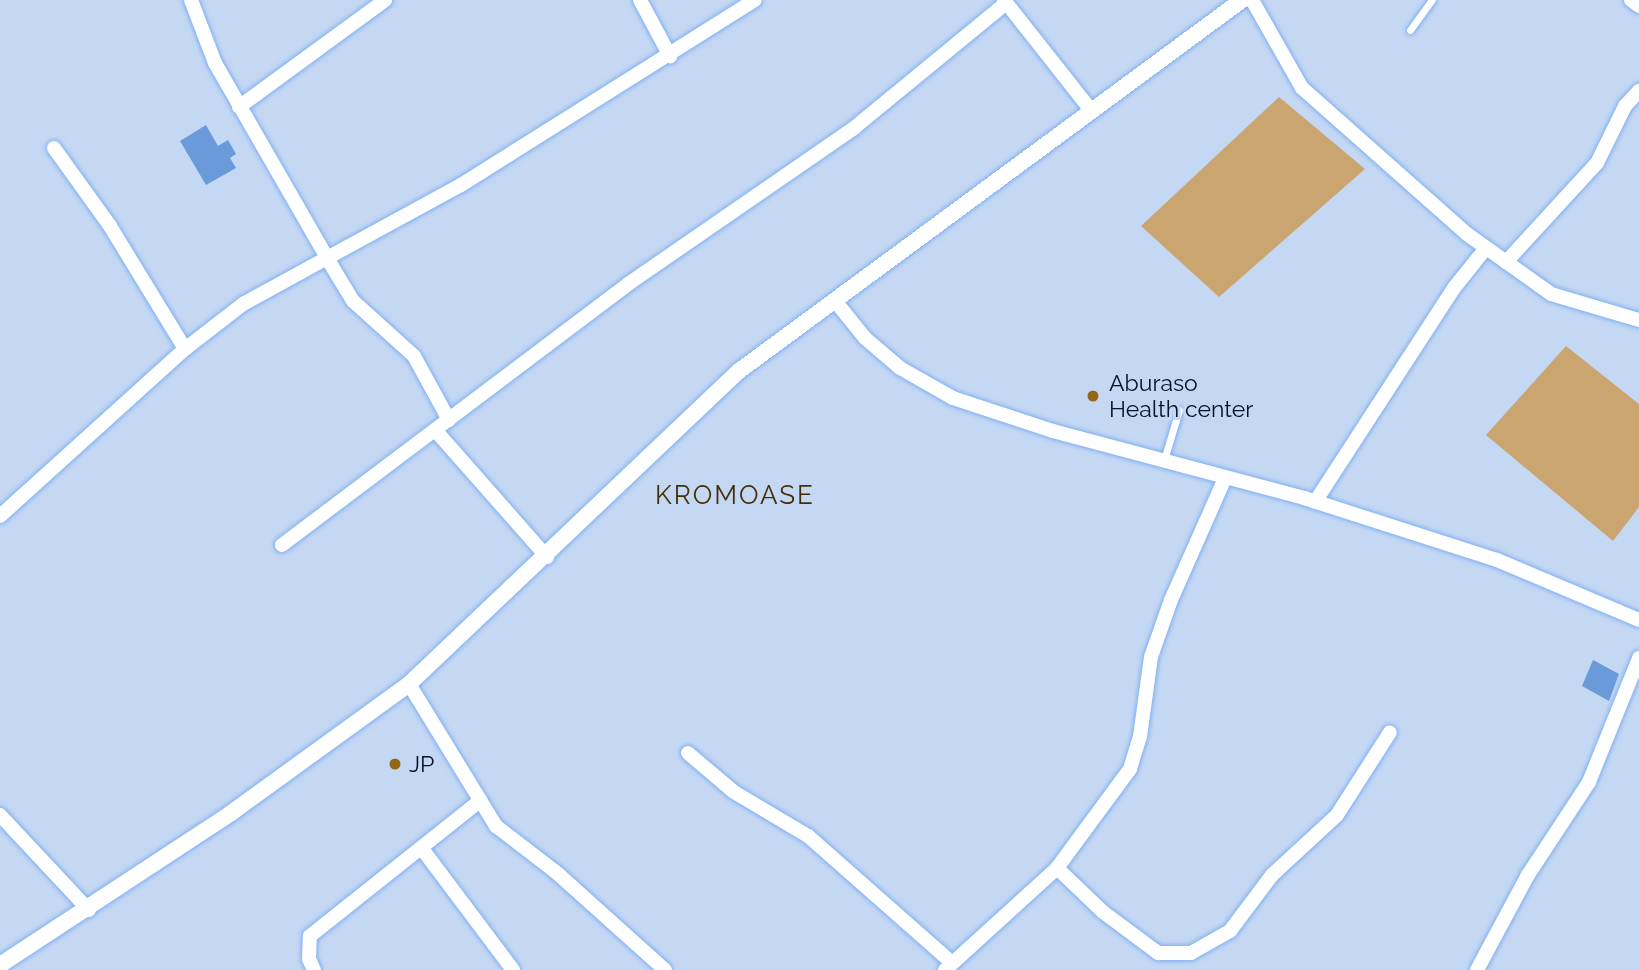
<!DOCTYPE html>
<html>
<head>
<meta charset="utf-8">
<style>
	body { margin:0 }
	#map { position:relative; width:1639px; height:970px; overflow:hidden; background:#c4d8f3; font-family:Raleway,sans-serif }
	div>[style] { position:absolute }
	.green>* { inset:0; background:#caa570 }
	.building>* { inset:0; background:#6b9ada }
	.roads { filter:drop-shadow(0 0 2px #80b0f2) drop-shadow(0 0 2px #80b0f2) }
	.service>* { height:7px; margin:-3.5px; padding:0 3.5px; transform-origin:3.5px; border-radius:3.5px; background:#fff }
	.minor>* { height:14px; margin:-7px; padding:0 7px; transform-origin:7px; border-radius:7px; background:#fff }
	.tertiary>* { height:16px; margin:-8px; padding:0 8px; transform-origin:8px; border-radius:8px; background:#fff }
	.dots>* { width:19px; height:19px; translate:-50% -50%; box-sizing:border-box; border:4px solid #c4d8f3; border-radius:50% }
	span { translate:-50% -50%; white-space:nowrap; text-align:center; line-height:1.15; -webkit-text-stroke:6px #c4d8f3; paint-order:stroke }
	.poi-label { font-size:23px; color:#03142c }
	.left { translate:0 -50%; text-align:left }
	.quarter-label { font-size:26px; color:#452f09; letter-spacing:2px }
</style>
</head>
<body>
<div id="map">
	<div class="green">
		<div style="clip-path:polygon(1279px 97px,1365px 169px,1219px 297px,1141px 226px)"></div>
		<div style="clip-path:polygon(1566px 346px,1639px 404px,1639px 507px,1613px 541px,1486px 435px)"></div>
	</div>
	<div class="building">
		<div style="clip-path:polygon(206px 125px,218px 146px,228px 140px,236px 154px,230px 158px,236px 168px,206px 185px,180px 141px)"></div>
		<div style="clip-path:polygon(1593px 660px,1619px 674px,1609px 701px,1582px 686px)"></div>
	</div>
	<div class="roads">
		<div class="service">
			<div style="left:1410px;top:30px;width:37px;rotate:-54deg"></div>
			<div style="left:1164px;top:460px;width:52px;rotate:-73.3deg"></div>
		</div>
		<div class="minor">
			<div style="left:191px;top:0;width:67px;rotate:69.1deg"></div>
			<div style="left:215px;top:63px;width:225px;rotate:60.1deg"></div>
			<div style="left:327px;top:258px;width:153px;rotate:-28.6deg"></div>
			<div style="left:461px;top:185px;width:347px;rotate:-32.2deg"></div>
			<div style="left:640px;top:0;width:64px;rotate:61.8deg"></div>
			<div style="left:1004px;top:0;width:140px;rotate:51.7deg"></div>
			<div style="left:1252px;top:0;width:101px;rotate:60.4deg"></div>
			<div style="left:1302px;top:88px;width:220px;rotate:41.5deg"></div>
			<div style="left:1467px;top:234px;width:103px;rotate:35.5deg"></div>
			<div style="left:1551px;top:294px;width:92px;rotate:16.5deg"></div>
			<div style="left:1631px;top:0;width:10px;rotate:37deg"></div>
			<div style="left:239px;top:107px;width:181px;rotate:-36.2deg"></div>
			<div style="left:54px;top:148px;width:96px;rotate:54.3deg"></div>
			<div style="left:110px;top:226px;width:144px;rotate:58.6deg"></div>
			<div style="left:1506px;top:262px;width:134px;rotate:-47.4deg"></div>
			<div style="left:1597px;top:163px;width:64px;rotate:-63.8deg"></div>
			<div style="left:1625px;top:106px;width:21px;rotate:-47deg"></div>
			<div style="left:836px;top:302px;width:46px;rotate:51.1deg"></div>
			<div style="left:865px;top:338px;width:46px;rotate:40.6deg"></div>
			<div style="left:900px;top:368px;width:61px;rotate:29.5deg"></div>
			<div style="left:953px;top:398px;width:105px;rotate:18.3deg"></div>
			<div style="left:1053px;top:431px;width:260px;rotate:14.9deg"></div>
			<div style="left:1304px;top:498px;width:203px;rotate:17.8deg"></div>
			<div style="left:1497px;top:560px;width:154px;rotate:22.9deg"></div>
			<div style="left:436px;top:431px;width:168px;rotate:48.6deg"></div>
			<div style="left:1315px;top:502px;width:255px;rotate:-57deg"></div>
			<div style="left:1454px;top:288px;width:51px;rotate:-51.3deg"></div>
			<div style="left:0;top:516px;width:249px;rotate:-42.1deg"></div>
			<div style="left:185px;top:349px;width:73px;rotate:-37.8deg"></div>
			<div style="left:243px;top:304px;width:96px;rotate:-28.7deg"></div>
			<div style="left:327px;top:258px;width:50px;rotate:58.8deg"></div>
			<div style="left:353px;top:301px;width:82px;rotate:42deg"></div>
			<div style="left:414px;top:356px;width:73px;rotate:61.3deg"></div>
			<div style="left:282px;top:545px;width:433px;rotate:-37deg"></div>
			<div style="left:628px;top:284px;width:275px;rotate:-34.6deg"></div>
			<div style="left:854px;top:128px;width:197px;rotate:-39.4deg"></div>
			<div style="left:409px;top:684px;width:167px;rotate:58.5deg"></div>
			<div style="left:496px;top:826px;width:77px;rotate:37.6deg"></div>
			<div style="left:557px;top:873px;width:145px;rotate:41.9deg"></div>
			<div style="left:688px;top:753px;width:60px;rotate:40.3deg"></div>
			<div style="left:734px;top:792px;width:86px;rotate:30.7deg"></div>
			<div style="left:808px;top:836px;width:189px;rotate:41.4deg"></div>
			<div style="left:0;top:815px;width:130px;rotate:46.9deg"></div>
			<div style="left:423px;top:850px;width:150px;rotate:53.1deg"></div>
			<div style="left:1057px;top:868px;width:64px;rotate:43.7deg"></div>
			<div style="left:1103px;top:912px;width:69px;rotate:36.7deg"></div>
			<div style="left:1158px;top:953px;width:33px"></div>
			<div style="left:1191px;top:953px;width:45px;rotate:-29.4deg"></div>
			<div style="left:1230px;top:931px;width:70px;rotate:-53.1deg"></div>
			<div style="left:1272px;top:875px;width:88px;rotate:-42.7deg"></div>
			<div style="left:1337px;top:815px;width:98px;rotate:-57.4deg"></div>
			<div style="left:314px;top:970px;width:12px;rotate:-114deg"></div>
			<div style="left:309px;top:959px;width:23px;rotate:-88deg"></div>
			<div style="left:310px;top:936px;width:218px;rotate:-38.5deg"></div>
			<div style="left:945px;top:970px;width:151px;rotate:-42.3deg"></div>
			<div style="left:1057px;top:868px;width:123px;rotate:-53.6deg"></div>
			<div style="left:1130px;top:769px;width:34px;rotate:-73deg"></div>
			<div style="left:1140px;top:737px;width:81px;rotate:-82.2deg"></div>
			<div style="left:1151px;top:657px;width:60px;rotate:-70.7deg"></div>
			<div style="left:1171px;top:600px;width:133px;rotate:-66.1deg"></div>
			<div style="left:1477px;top:970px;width:108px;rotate:-61.8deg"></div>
			<div style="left:1528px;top:875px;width:111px;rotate:-56.7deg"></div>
			<div style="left:1589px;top:782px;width:134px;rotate:-68deg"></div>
		</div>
		<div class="tertiary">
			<div style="left:0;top:965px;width:277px;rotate:-33.3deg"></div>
			<div style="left:231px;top:813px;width:220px;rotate:-35.9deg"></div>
			<div style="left:409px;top:684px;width:455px;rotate:-43.5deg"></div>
			<div style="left:739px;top:371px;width:625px;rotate:-36.41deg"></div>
		</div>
	</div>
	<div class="dots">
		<div style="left:1093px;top:396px;background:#946714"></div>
		<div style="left:395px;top:764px;background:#946714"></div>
	</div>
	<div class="poi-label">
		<span class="left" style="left:1109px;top:396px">Aburaso<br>Health center</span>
		<span class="left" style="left:409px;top:764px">JP</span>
	</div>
	<div class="quarter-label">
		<span style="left:735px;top:496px">KROMOASE</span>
	</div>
</div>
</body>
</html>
